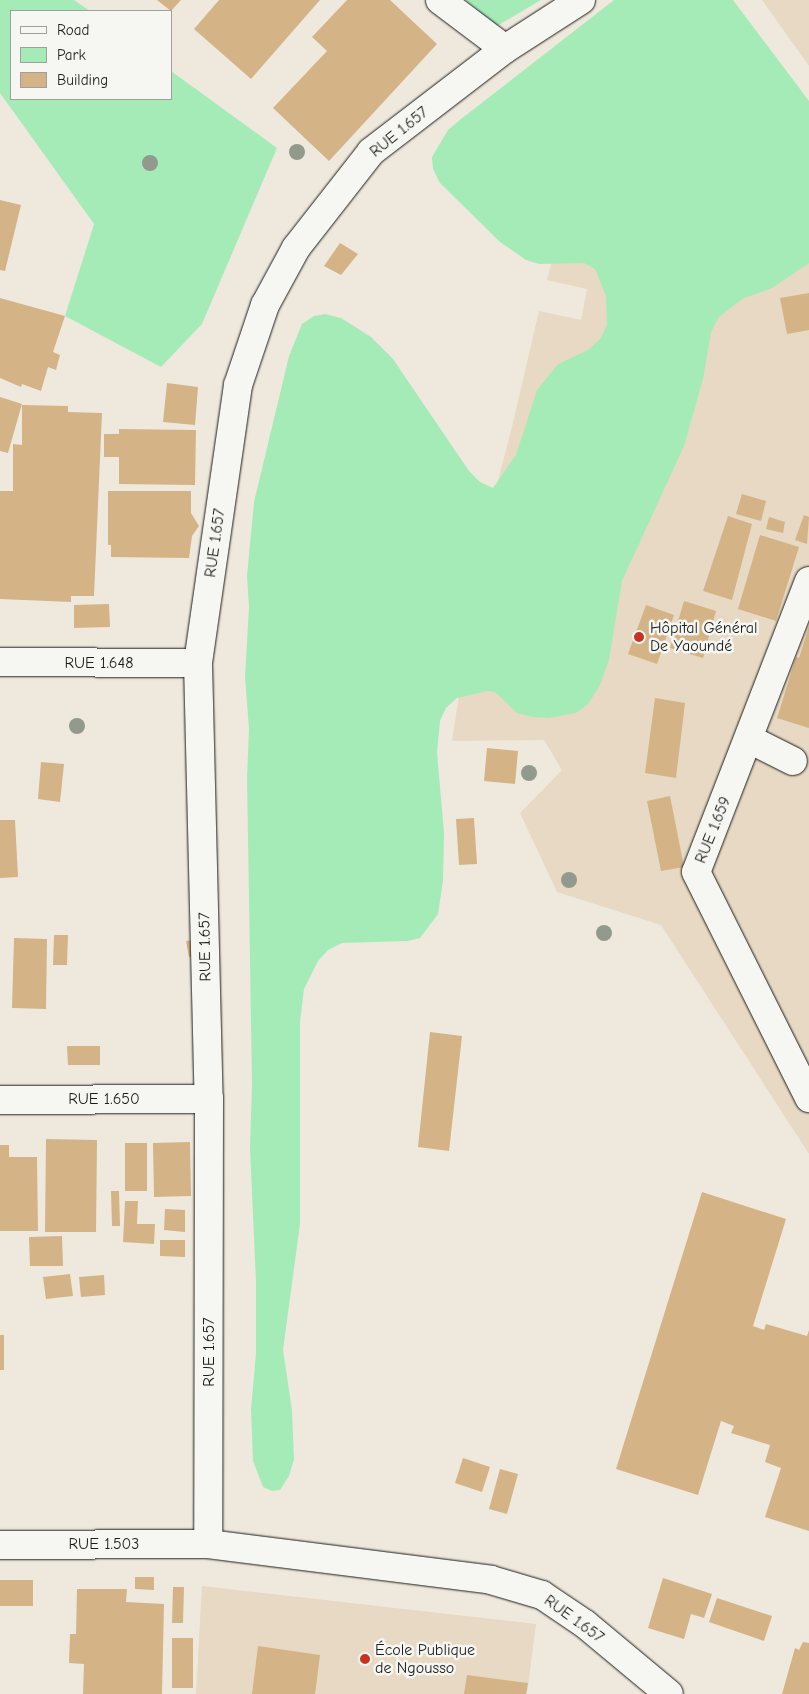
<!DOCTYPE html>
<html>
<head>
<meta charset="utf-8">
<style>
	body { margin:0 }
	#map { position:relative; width:809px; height:1694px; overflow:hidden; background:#efe9dd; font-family:"Comic Neue",sans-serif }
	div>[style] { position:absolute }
	.built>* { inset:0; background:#e7d9c3 }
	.green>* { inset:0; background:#a5ebb8 }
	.building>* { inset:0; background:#d4b387 }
	.roads { filter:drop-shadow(0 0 1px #1c1c1c) drop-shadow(0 0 1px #1c1c1c) }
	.minor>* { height:28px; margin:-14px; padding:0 14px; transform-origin:14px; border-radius:14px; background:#f6f6f2 }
	.trees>* { width:16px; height:16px; margin:-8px; border-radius:50%; background:#929a8d }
	.dots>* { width:14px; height:14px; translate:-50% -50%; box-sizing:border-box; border:2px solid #f6f6f2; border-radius:50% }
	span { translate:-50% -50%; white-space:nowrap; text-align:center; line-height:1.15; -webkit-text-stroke:5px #f6f6f2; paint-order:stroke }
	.street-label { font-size:16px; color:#1c1c1c }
	.poi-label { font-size:16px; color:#1c1c1c }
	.left { translate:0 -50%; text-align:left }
	.legend { position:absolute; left:10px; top:10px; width:162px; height:90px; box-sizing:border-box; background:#f6f6f2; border:1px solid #9f9f9c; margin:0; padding:6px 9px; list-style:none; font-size:15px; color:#1c1c1c }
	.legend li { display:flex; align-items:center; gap:10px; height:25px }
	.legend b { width:25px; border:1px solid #9f9f9c }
</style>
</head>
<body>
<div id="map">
	<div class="built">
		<div style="clip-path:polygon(762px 0,809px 0,809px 66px)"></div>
		<div style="clip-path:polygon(809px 106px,809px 1154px,661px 925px,557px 892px,520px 813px,562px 770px,544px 740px,452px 741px,484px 534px,512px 427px,539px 311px,581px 320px,587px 289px,547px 280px,555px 249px)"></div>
		<div style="clip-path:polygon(202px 1586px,536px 1624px,527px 1694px,196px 1694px)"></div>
	</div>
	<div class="green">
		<div style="clip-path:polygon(0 0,74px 0,90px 11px,11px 11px,11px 99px,171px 99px,171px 71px,277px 148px,202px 324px,161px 367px,65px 316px,94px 224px,0 93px)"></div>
		<div style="clip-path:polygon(466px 0,541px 0,497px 26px)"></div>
		<div style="clip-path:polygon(614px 0,733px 0,809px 101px,809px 263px,772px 288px,742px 299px,719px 317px,711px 332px,703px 379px,684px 446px,622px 581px,609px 660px,599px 687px,588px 704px,576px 713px,548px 718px,533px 717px,517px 713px,495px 692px,487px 691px,457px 698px,446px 708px,440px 721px,437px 752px,444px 833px,443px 881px,438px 914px,420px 938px,408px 941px,342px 943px,328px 950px,318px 961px,304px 989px,300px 1022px,300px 1224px,283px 1350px,292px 1410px,294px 1459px,289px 1476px,280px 1490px,272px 1491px,263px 1487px,253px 1461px,251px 1409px,256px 1354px,256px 1283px,250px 1148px,252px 1084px,247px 778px,249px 729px,245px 677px,249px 607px,247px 576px,254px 502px,289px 356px,302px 324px,314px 316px,325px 314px,341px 318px,371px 337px,393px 359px,469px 471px,480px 482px,493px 488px,516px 455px,537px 390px,558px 364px,588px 350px,600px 339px,607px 325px,606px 296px,595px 269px,584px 263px,539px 264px,526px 260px,500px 242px,440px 183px,433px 169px,432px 157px,448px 130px,461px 119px)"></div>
	</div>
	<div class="building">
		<div style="clip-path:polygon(157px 0,181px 0,171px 11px)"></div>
		<div style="clip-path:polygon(219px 0,320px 0,251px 79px,194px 29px)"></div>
		<div style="clip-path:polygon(347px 0,390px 0,437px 44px,329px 161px,273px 108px,327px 51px,312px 37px)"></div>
		<div style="clip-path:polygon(0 200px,21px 205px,5px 271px,0 270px)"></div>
		<div style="clip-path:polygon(340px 243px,358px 254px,341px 275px,324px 266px)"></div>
		<div style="clip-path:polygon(809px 293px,809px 330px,787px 334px,780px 298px)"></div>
		<div style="clip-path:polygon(0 298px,65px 316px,53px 352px,60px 355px,56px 370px,48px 367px,41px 391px,22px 384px,21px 387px,0 378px)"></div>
		<div style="clip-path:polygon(167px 383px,198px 387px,195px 425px,163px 422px)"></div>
		<div style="clip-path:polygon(0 397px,22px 404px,8px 453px,0 451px)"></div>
		<div style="clip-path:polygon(22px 405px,68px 406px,68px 412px,102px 413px,94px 596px,71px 596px,71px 602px,0 599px,0 491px,13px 491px,13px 444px,22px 445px)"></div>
		<div style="clip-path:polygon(119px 429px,196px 430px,195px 485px,119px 484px,119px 457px,104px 457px,104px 434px,119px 434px)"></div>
		<div style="clip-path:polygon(108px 491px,191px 491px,191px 513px,199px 526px,192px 536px,189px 558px,111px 557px,111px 545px,108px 545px)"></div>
		<div style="clip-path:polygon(742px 494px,766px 501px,761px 521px,736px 514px)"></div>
		<div style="clip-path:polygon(804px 515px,809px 517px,807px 544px,795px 540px)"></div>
		<div style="clip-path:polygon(728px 516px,752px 524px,732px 600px,703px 591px)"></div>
		<div style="clip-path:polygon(769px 517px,785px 522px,783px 533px,766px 529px)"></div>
		<div style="clip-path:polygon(760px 535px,799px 547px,776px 621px,738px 609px)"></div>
		<div style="clip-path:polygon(684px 601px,716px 611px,703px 658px,670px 648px)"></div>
		<div style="clip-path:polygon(109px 604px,110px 627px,74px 628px,74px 605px)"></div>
		<div style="clip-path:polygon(646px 605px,674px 615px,657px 664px,628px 654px)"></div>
		<div style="clip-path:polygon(809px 626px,809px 728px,777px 718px,796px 657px,799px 658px)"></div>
		<div style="clip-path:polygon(655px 698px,685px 703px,676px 778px,645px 773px)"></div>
		<div style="clip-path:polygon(487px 748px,518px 751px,515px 784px,484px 781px)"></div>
		<div style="clip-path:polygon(41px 762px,64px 764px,60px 802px,38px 799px)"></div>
		<div style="clip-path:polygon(670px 796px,684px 867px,661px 871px,647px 801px)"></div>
		<div style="clip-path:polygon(474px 818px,477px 864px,459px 865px,456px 819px)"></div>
		<div style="clip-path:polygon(0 820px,15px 820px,18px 877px,0 878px)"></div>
		<div style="clip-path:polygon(54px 935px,68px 935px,67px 965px,53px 965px)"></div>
		<div style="clip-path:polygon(14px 938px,47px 939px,46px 1009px,12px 1008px)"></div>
		<div style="clip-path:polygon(198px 939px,200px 955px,189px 957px,186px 941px)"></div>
		<div style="clip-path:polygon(430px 1032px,462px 1036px,449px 1151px,418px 1147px)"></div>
		<div style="clip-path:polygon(67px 1046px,100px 1046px,100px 1065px,68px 1065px)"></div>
		<div style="clip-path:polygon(46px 1139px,97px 1140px,96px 1232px,45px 1232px)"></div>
		<div style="clip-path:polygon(190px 1142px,191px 1196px,154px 1197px,153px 1143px)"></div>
		<div style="clip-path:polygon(125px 1143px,147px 1143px,147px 1191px,125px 1191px)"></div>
		<div style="clip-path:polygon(0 1145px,9px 1145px,9px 1157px,37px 1157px,38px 1231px,0 1231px)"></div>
		<div style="clip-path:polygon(111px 1191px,119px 1191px,120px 1226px,112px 1226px)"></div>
		<div style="clip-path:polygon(702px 1192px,786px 1219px,753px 1326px,764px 1330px,766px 1324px,807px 1336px,809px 1330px,809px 1531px,765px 1517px,781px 1468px,765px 1462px,770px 1445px,731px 1433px,734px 1426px,721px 1421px,698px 1495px,616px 1469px)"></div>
		<div style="clip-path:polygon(125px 1201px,138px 1201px,137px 1224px,155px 1224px,154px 1244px,123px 1242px)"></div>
		<div style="clip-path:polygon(165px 1209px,185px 1210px,185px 1232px,164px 1230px)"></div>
		<div style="clip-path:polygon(62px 1236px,63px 1266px,30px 1266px,29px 1237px)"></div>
		<div style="clip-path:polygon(160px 1240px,185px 1240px,185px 1257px,160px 1256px)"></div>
		<div style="clip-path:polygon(70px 1274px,73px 1296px,46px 1299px,43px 1277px)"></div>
		<div style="clip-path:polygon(104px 1275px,105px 1295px,81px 1297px,79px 1277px)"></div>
		<div style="clip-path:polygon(0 1335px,4px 1335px,4px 1370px,0 1370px)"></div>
		<div style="clip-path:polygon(463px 1458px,490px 1467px,482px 1492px,455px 1483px)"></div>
		<div style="clip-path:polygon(500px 1469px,518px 1474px,507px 1514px,489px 1509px)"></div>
		<div style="clip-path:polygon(135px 1577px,154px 1577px,154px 1590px,135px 1589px)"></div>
		<div style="clip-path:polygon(663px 1578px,712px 1594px,704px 1618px,691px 1614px,684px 1639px,648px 1628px)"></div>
		<div style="clip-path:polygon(0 1580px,33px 1580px,33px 1606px,0 1606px)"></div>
		<div style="clip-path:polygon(173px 1587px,184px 1587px,183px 1623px,172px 1623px)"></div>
		<div style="clip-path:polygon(77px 1589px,127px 1589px,126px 1602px,164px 1604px,162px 1694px,83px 1694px,84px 1664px,69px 1663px,70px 1634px,76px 1634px)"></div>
		<div style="clip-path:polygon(717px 1598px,772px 1616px,764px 1641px,709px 1622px)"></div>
		<div style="clip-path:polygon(172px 1638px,193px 1638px,193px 1688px,172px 1688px)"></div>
		<div style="clip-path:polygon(803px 1642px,809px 1643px,809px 1694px,782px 1694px,795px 1648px,799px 1650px)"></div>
		<div style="clip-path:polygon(258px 1646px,320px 1655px,315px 1694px,252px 1694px)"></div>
		<div style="clip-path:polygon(467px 1675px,528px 1683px,526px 1694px,464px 1694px)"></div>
	</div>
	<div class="roads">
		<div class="minor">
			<div style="left:440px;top:0;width:81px;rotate:37deg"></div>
			<div style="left:581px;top:0;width:90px;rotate:147.2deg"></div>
			<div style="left:505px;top:49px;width:169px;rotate:142.5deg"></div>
			<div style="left:371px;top:152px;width:122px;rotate:128deg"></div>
			<div style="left:296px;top:248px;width:65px;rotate:118.5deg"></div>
			<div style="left:265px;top:305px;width:84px;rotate:108.6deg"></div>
			<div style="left:238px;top:385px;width:281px;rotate:98.2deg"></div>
			<div style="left:198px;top:663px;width:436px;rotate:88.6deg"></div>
			<div style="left:209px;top:1099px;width:445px;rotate:90.1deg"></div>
			<div style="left:208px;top:1544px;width:285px;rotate:7.2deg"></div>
			<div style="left:491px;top:1580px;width:53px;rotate:16.4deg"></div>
			<div style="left:542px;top:1595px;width:52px;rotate:34deg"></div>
			<div style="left:585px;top:1624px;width:109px;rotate:39.8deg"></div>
			<div style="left:809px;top:581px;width:312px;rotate:111.2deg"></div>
			<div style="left:696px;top:872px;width:253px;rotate:63.4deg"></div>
			<div style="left:0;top:662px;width:198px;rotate:0.3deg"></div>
			<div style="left:749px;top:739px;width:49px;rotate:26.6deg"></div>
			<div style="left:0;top:1100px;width:209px;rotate:-0.3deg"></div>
			<div style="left:0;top:1545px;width:208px;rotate:-0.3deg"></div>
		</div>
	</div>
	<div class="trees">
		<div style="left:297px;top:152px"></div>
		<div style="left:150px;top:163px"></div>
		<div style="left:77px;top:726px"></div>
		<div style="left:529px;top:773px"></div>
		<div style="left:569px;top:880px"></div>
		<div style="left:604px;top:933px"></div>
	</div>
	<div class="dots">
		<div style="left:639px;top:637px;background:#c8321e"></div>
		<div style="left:365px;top:1659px;background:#c8321e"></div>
	</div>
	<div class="street-label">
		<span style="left:399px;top:132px;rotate:-39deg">RUE 1.657</span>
		<span style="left:215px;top:543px;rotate:-82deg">RUE 1.657</span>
		<span style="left:99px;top:663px">RUE 1.648</span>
		<span style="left:713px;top:830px;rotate:-68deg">RUE 1.659</span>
		<span style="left:205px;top:947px;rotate:-91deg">RUE 1.657</span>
		<span style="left:104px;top:1099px">RUE 1.650</span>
		<span style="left:209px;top:1352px;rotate:-90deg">RUE 1.657</span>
		<span style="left:104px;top:1544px">RUE 1.503</span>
		<span style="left:574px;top:1619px;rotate:36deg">RUE 1.657</span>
	</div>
	<div class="poi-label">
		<span class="left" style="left:650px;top:637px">Hôpital Général<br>De Yaoundé</span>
		<span class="left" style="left:375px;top:1659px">École Publique<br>de Ngousso</span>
	</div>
	<ul class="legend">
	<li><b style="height:6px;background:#f6f6f2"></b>Road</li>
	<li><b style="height:14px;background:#a5ebb8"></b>Park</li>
	<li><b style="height:14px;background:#d4b387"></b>Building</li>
	</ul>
</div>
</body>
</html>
